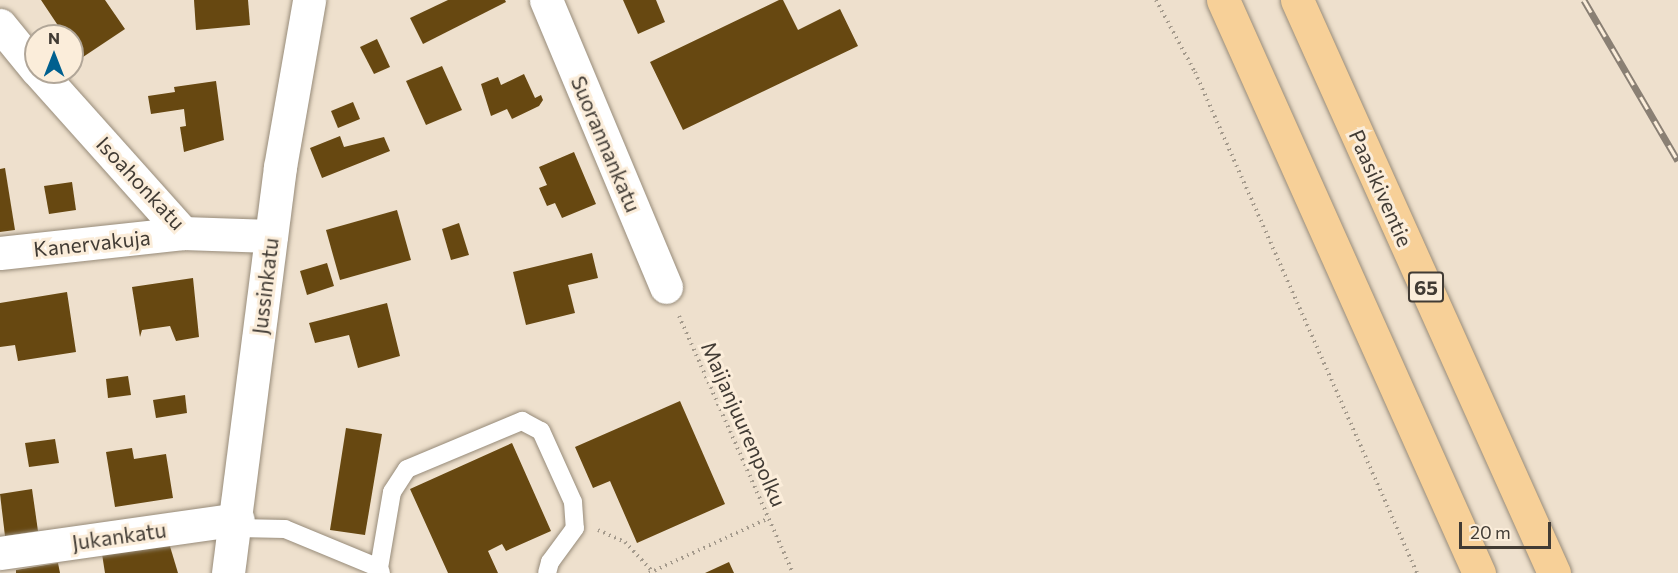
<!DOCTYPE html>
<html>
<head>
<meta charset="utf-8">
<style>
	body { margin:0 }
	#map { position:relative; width:1678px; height:573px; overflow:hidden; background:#eee0cd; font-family:Commissioner,sans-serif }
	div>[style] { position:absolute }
	.building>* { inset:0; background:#674811 }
	.path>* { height:4px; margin-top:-2px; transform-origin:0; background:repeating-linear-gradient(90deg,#a49a8c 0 1.5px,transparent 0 6px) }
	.roads { filter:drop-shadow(0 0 2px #978b79) drop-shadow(0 0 2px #978b79) }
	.service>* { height:18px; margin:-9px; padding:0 9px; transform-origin:9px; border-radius:9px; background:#fff }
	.minor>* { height:33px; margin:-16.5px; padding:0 16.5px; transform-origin:16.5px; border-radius:16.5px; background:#fff }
	.trunk>* { height:33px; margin:-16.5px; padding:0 16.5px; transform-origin:16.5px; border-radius:16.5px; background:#f7d098 }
	.rail>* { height:7px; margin-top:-3.5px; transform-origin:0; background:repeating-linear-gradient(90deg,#fbedda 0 14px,#8a8074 0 28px); box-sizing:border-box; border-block:2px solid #8a8074 }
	span { translate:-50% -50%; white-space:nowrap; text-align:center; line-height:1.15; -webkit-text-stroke:6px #fbedda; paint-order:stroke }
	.shield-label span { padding:2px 4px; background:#fbedda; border:2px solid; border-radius:4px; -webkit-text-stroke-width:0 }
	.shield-label { font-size:20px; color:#413b34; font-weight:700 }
	.street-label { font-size:21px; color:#413b34 }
	.north { position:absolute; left:24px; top:24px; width:60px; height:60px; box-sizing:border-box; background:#fbedda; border:2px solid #b1a698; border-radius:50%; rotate:0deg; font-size:16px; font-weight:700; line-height:24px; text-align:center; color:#413b34 }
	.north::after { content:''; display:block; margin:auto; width:21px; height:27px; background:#00608f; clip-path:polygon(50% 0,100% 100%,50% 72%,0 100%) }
	.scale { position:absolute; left:1459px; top:522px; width:92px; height:27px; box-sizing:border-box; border:3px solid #413b34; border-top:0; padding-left:8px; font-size:18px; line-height:21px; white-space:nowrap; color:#413b34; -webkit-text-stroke:4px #fbedda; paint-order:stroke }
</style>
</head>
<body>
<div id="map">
	<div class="building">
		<div style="clip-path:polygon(41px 0,105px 0,125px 29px,80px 59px,72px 47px,72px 36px,65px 36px)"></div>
		<div style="clip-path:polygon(194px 0,248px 0,250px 25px,196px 30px)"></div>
		<div style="clip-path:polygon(448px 0,505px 0,506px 2px,423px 44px,410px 18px)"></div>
		<div style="clip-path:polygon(623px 0,656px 0,665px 22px,638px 34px)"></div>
		<div style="clip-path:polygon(779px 0,783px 0,798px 30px,840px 9px,858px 46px,683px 130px,650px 62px)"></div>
		<div style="clip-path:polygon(377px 39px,390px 67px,374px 74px,360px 47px)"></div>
		<div style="clip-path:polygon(442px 66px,462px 110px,426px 125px,406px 81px)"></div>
		<div style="clip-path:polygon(524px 74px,535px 98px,541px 95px,543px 100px,539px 106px,512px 119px,507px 109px,491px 116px,481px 84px,498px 77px,501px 85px)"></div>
		<div style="clip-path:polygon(216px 81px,224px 140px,184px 152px,180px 127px,186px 126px,184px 109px,151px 114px,148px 96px,175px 92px,174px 87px)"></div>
		<div style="clip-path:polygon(353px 102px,360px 119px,338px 128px,331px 111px)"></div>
		<div style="clip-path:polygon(340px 136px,344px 147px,384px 137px,390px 151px,322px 178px,310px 148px)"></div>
		<div style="clip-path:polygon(574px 152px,596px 204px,562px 218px,555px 203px,547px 206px,539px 188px,547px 185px,539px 167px)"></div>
		<div style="clip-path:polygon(5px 168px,15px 230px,0 232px,0 169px)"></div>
		<div style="clip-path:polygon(72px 182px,76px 210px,49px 214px,44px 186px)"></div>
		<div style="clip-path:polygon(397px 210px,411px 260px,340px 280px,326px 230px)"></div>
		<div style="clip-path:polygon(459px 223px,469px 255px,451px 260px,442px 229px)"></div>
		<div style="clip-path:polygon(592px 253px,598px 278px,568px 285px,575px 313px,526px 325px,513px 272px)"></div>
		<div style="clip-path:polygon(327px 263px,334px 286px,307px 295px,300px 271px)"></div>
		<div style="clip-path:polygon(193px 278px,199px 337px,176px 341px,170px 326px,142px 330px,140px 337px,132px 287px)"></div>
		<div style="clip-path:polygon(67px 292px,76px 352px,18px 361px,15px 345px,0 347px,0 303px)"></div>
		<div style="clip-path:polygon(387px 303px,400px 356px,358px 368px,349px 335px,315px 343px,309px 323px)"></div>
		<div style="clip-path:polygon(128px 376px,131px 395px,108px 398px,106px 379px)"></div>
		<div style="clip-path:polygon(185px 395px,187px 413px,156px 418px,153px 400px)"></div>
		<div style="clip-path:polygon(680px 401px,725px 504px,637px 543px,610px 481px,593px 488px,575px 447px)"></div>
		<div style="clip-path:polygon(346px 428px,382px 434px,365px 535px,330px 530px)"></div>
		<div style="clip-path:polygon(55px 439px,59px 463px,29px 467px,25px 443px)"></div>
		<div style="clip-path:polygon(512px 443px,551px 531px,506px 551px,502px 544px,488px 551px,498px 573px,448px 573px,410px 489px)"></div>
		<div style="clip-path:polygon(132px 448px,134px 459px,166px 454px,173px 498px,115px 507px,106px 452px)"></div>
		<div style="clip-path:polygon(32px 489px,38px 531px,5px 536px,0 494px)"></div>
		<div style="clip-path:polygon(169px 543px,178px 573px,105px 573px,102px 554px)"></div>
		<div style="clip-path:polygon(729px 562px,734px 573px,705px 573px)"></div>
		<div style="clip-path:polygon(58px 563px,60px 573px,16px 573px,16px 570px)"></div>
	</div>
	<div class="path">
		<div style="left:1156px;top:0;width:82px;rotate:61.6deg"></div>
		<div style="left:1195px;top:72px;width:548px;rotate:66.1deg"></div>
		<div style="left:679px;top:316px;width:281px;rotate:66.1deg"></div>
		<div style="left:598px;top:530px;width:30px;rotate:24deg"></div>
		<div style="left:625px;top:542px;width:38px;rotate:47deg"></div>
		<div style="left:649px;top:573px;width:132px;rotate:-24.6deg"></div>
	</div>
	<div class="roads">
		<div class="service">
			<div style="left:237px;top:528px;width:48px;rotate:1.2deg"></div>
			<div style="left:285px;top:529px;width:102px;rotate:22.5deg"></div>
			<div style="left:379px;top:568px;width:5px;rotate:68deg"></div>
			<div style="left:379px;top:568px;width:77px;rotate:-80.3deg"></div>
			<div style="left:392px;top:492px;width:27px;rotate:-57deg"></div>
			<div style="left:407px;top:469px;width:125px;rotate:-22.7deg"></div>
			<div style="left:522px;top:421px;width:21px;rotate:28deg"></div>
			<div style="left:541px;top:431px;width:78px;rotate:65.7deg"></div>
			<div style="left:573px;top:502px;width:26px;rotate:86deg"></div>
			<div style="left:575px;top:528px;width:42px;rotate:126.3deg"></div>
			<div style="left:550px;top:562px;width:11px;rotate:105deg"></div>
		</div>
		<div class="minor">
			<div style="left:546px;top:0;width:311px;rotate:67.3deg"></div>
			<div style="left:0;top:25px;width:57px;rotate:50.7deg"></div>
			<div style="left:39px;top:72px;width:216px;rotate:48.2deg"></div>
			<div style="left:183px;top:233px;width:88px;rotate:2deg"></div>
			<div style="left:0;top:253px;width:184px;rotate:-6.2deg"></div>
			<div style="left:0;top:553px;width:240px;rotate:-8.1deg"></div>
			<div style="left:228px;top:573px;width:409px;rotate:-82.7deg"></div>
			<div style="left:280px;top:167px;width:169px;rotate:-80.1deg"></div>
		</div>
		<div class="trunk">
			<div style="left:1223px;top:0;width:628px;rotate:65.93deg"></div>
			<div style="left:1297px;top:0;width:628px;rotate:65.84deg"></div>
		</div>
	</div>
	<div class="rail">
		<div style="left:1584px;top:0;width:186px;rotate:59.7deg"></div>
	</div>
	<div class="shield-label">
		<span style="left:1426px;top:287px">65</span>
	</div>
	<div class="street-label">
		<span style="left:606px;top:144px;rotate:67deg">Suorannankatu</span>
		<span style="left:141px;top:183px;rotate:47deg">Isoahonkatu</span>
		<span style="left:1381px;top:188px;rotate:66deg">Paasikiventie</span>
		<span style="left:92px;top:243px;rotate:-6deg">Kanervakuja</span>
		<span style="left:265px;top:286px;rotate:-83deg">Jussinkatu</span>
		<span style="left:744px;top:424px;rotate:66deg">Maijanjuurenpolku</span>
		<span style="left:119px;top:536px;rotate:-8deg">Jukankatu</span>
	</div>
	<div class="north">N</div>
	<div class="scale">20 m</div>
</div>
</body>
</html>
